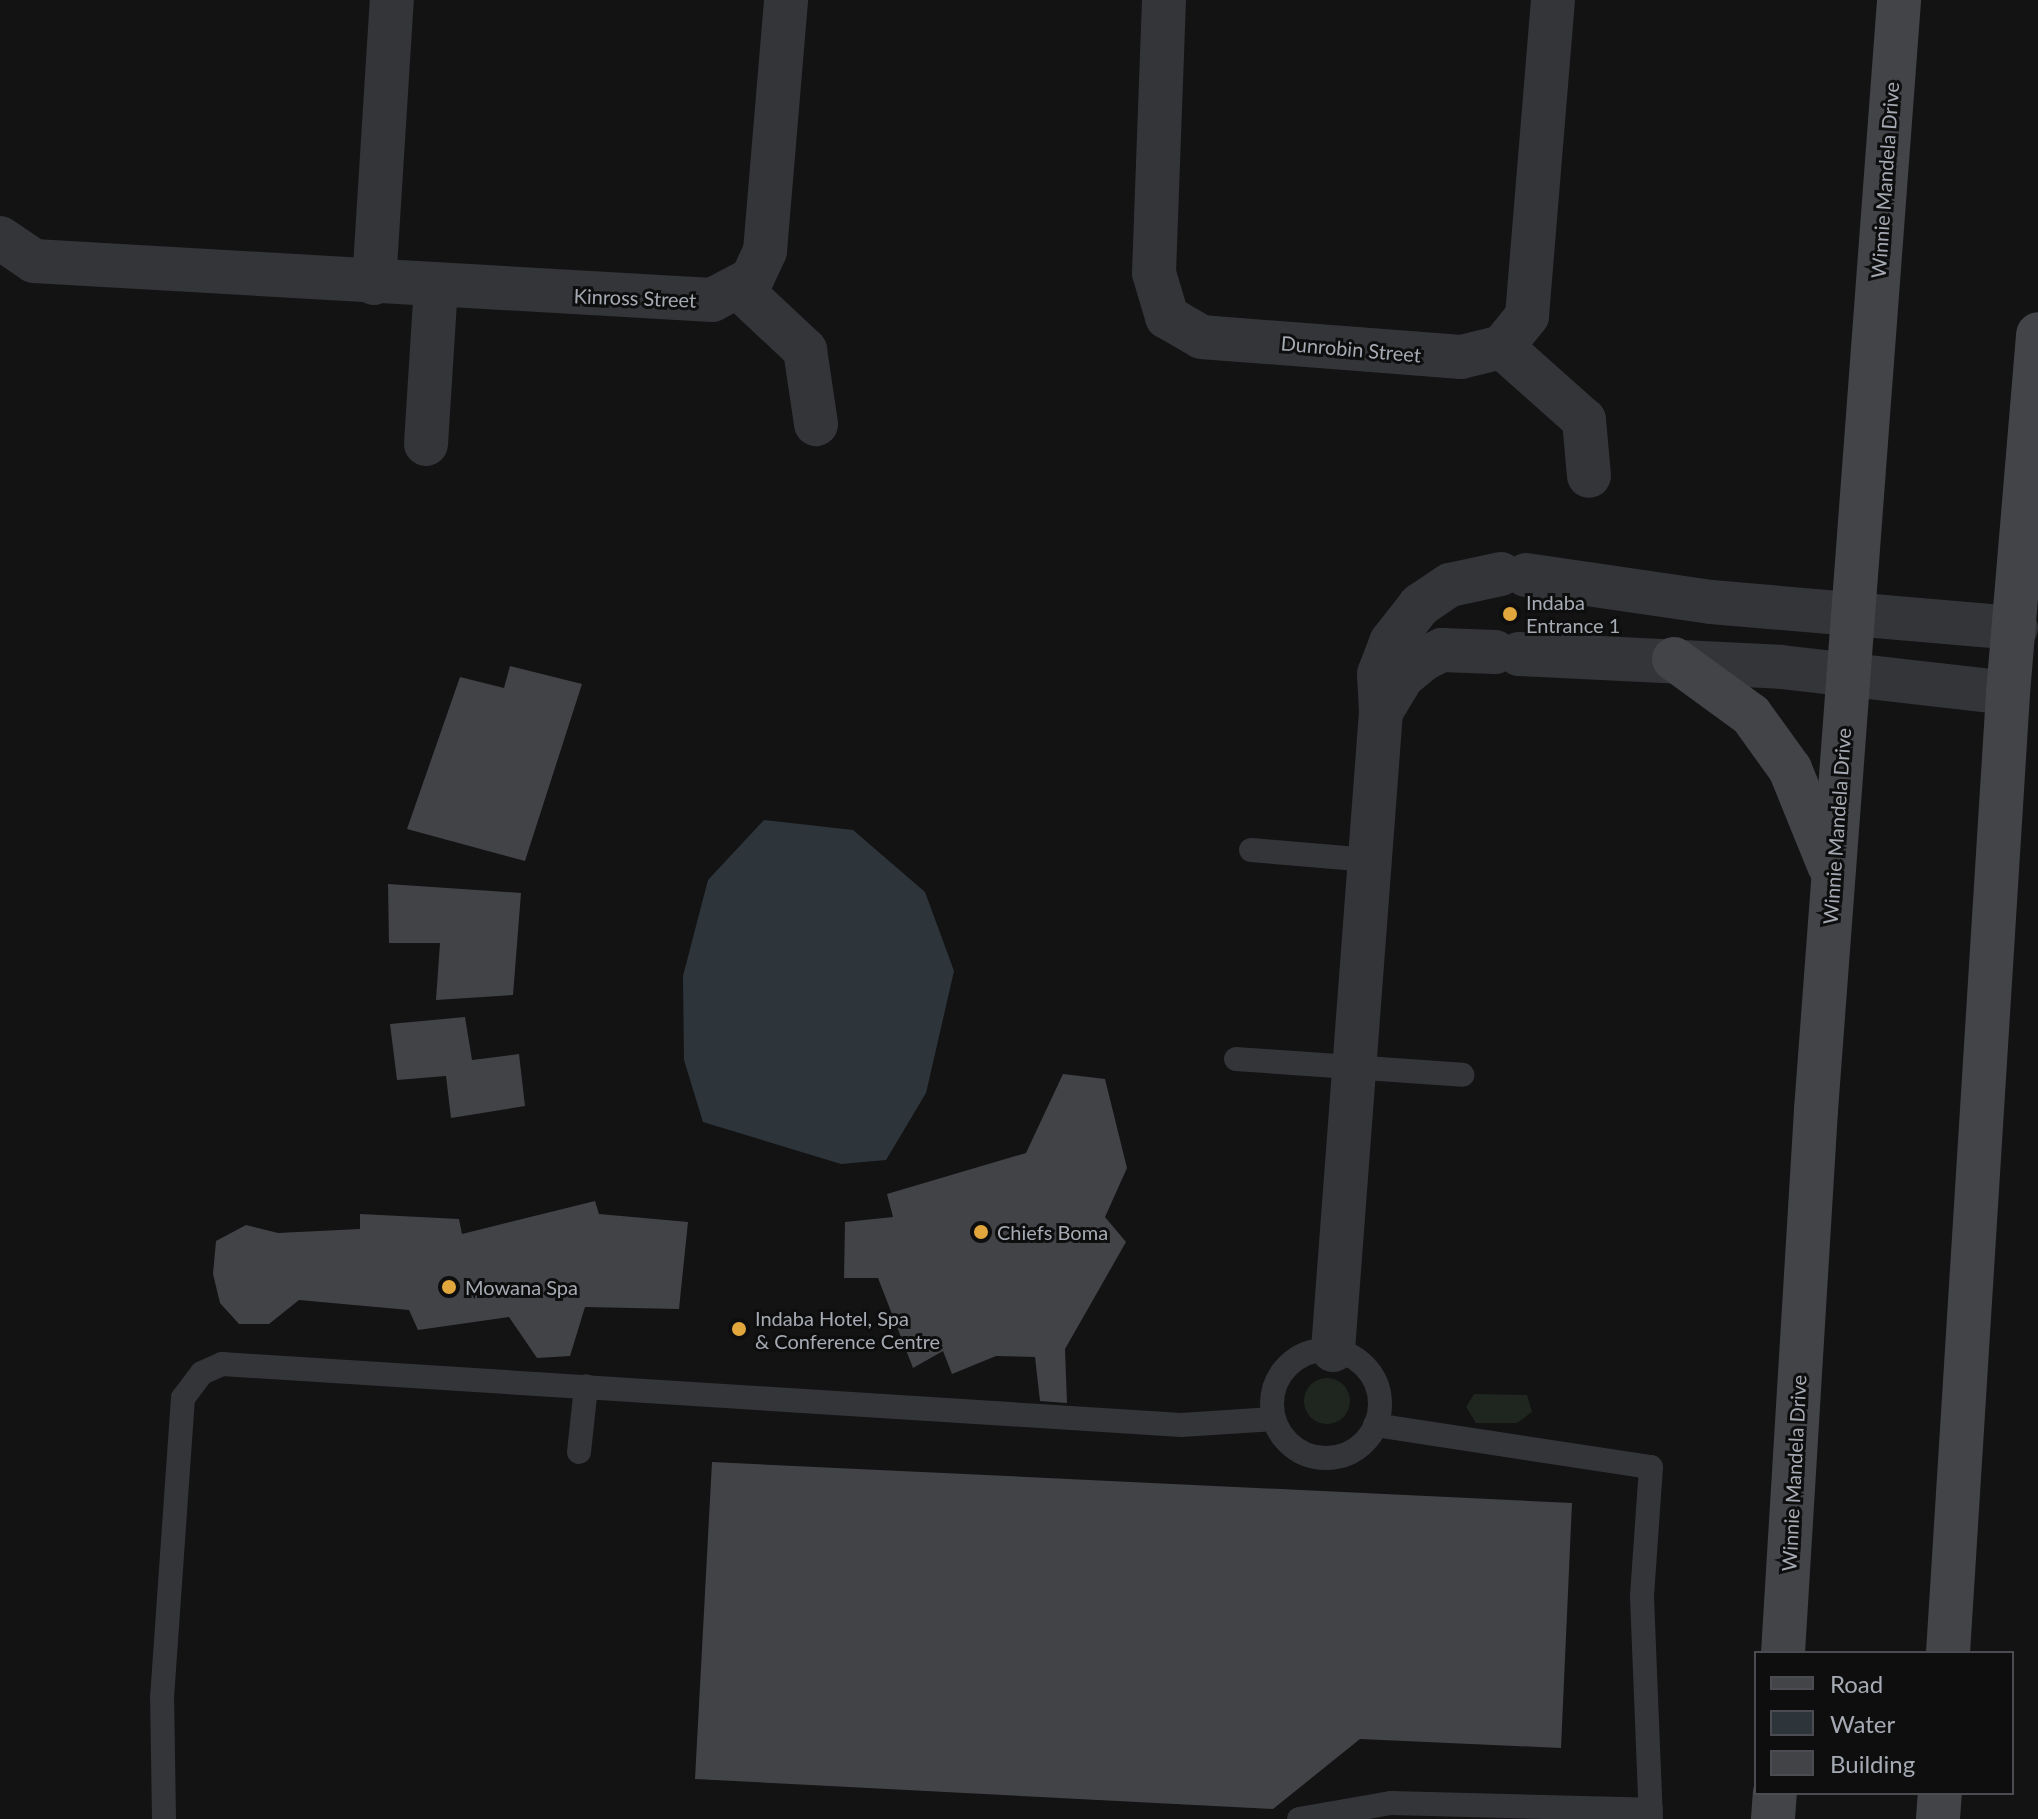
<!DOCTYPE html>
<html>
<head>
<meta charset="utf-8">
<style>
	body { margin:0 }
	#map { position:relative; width:2038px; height:1819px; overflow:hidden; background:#131314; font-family:Lato,sans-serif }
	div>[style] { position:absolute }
	.green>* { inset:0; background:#1f2620 }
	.round { border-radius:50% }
	.water>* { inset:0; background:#2d353b }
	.building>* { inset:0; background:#424347 }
	.service>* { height:24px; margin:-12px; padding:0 12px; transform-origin:12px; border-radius:12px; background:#343539 }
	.service>.ring { margin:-12px; padding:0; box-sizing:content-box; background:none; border:24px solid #343539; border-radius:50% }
	.minor>* { height:44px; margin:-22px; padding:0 22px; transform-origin:22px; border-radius:22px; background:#343539 }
	.secondary>* { height:44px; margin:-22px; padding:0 22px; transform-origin:22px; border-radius:22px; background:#424448 }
	.dots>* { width:22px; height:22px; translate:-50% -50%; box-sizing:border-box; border:4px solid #0e0e0f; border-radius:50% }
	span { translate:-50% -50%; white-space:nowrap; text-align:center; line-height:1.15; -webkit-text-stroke:6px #0e0e0f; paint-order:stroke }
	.street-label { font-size:20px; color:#a5aab3 }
	.poi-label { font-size:20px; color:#a5aab3 }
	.left { translate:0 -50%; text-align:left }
	.legend { position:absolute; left:1754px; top:1651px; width:260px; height:144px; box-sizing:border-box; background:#0e0e0f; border:2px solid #4a4c51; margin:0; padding:10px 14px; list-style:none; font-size:24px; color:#a5aab3 }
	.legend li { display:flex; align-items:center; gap:16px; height:40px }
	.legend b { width:40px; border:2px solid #4a4c51 }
</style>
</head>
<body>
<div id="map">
	<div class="green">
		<div class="round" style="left:1304px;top:1378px;width:46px;height:46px"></div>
		<div style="clip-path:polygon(1474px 1394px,1527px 1395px,1532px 1412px,1517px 1423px,1476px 1423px,1466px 1407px)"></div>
	</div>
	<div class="water">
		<div style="clip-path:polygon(764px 820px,853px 830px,925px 892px,954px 971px,926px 1093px,886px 1160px,841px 1164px,703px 1122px,684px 1060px,683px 976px,708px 880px)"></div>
	</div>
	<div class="building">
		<div style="clip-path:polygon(510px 666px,582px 684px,525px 861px,407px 829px,460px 677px,504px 688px)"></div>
		<div style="clip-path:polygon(388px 884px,521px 893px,513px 995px,436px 1000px,440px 943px,389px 943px)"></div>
		<div style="clip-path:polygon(465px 1017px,472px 1060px,519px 1054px,525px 1106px,451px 1118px,446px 1076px,397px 1080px,390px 1024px)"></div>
		<div style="clip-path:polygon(1063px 1074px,1105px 1079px,1127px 1168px,1105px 1217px,1126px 1242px,1065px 1349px,1067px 1403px,1040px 1401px,1035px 1357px,996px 1356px,952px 1374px,943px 1351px,913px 1368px,878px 1278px,844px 1278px,845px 1222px,893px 1217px,887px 1194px,1026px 1153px)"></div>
		<div style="clip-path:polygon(595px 1201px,599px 1214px,688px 1222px,679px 1309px,585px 1307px,570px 1356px,537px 1358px,509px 1317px,418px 1330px,409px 1310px,299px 1300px,269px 1324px,239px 1324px,220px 1303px,213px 1274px,216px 1241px,246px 1225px,278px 1233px,360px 1229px,360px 1214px,459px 1219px,462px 1234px)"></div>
		<div style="clip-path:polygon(712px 1462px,1572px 1503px,1561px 1748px,1360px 1739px,1273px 1809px,695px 1779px)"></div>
	</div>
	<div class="service">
		<div style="left:1251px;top:850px;width:119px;rotate:4.8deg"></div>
		<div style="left:1236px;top:1059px;width:227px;rotate:4deg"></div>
		<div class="ring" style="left:1272px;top:1350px;width:84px;height:84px"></div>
		<div style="left:1375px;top:1425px;width:279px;rotate:8.7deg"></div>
		<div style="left:1651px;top:1467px;width:130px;rotate:94deg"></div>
		<div style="left:1642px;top:1597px;width:222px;rotate:87.7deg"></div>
		<div style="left:579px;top:1452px;width:66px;rotate:-83.9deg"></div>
		<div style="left:164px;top:1819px;width:121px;rotate:-90.9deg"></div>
		<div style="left:162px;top:1698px;width:301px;rotate:-86deg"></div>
		<div style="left:183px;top:1398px;width:31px;rotate:-53deg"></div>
		<div style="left:202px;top:1373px;width:22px;rotate:-24deg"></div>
		<div style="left:222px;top:1364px;width:961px;rotate:3.64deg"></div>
		<div style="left:1181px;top:1425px;width:93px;rotate:-3.7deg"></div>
		<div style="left:1299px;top:1819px;width:93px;rotate:-9.9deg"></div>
		<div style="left:1391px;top:1803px;width:260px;rotate:1.5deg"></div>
	</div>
	<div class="minor">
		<div style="left:1164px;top:0;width:273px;rotate:92.1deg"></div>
		<div style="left:1154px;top:273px;width:46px;rotate:73.5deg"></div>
		<div style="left:1167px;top:317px;width:39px;rotate:30deg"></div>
		<div style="left:1201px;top:337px;width:261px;rotate:4.4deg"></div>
		<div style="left:1461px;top:357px;width:42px;rotate:-13.7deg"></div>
		<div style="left:1502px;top:347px;width:40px;rotate:-51deg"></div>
		<div style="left:1527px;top:316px;width:317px;rotate:-85.3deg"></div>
		<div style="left:0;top:238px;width:41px;rotate:34.1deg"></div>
		<div style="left:34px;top:261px;width:679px;rotate:3.29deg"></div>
		<div style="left:712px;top:300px;width:45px;rotate:-27.7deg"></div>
		<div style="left:752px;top:279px;width:31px;rotate:-65deg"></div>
		<div style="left:765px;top:251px;width:252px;rotate:-85.2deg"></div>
		<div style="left:374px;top:283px;width:284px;rotate:-86.4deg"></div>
		<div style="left:739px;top:288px;width:91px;rotate:43.2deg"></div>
		<div style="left:805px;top:350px;width:75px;rotate:81.5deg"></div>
		<div style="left:1502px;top:347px;width:110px;rotate:41.7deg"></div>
		<div style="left:1584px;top:420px;width:56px;rotate:84.9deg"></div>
		<div style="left:426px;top:444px;width:157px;rotate:-86.4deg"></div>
		<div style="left:1526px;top:575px;width:187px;rotate:8.3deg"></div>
		<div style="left:1711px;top:602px;width:306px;rotate:4.9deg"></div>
		<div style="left:1519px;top:654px;width:262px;rotate:2.8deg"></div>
		<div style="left:1781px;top:667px;width:228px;rotate:6.5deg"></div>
		<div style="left:1381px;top:712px;width:41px;rotate:-59deg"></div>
		<div style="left:1402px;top:677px;width:26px;rotate:-40deg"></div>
		<div style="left:1422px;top:660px;width:22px;rotate:-27deg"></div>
		<div style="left:1442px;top:650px;width:53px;rotate:2.2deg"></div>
		<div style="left:1333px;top:1350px;width:640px;rotate:-85.7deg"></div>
		<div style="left:1381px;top:712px;width:38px;rotate:-93deg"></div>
		<div style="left:1379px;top:674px;width:34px;rotate:-69deg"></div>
		<div style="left:1391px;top:642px;width:47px;rotate:-51.9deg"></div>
		<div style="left:1420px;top:605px;width:36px;rotate:-34deg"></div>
		<div style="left:1450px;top:585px;width:52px;rotate:-12.2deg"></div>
	</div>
	<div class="secondary">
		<div style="left:1674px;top:659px;width:95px;rotate:36deg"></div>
		<div style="left:1751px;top:715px;width:67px;rotate:54.2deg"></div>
		<div style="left:1790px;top:769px;width:104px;rotate:67.9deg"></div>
		<div style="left:1783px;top:1653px;width:544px;rotate:-86.52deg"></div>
		<div style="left:1816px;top:1110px;width:1113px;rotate:-85.72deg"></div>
		<div style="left:1948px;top:1653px;width:962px;rotate:-86.42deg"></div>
		<div style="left:2008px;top:693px;width:360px;rotate:-85.2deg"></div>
		<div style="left:1773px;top:1819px;width:26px;rotate:-86deg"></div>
		<div style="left:1938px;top:1819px;width:26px;rotate:-86deg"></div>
	</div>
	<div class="dots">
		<div style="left:1510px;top:614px;background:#e1a73d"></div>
		<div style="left:981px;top:1232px;background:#e1a73d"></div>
		<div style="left:449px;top:1287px;background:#e1a73d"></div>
		<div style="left:739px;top:1329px;background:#e1a73d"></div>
	</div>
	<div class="street-label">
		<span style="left:1885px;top:180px;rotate:-86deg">Winnie Mandela Drive</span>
		<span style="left:635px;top:298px;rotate:2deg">Kinross Street</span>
		<span style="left:1351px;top:349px;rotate:5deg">Dunrobin Street</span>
		<span style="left:1837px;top:826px;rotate:-86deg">Winnie Mandela Drive</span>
		<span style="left:1794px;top:1473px;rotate:-87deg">Winnie Mandela Drive</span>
	</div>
	<div class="poi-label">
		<span class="left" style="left:1526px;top:614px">Indaba<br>Entrance 1</span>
		<span class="left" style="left:997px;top:1232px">Chiefs Boma</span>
		<span class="left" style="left:465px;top:1287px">Mowana Spa</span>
		<span class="left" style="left:755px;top:1330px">Indaba Hotel, Spa<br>&amp; Conference Centre</span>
	</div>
	<ul class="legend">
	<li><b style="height:10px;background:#424448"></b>Road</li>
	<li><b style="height:22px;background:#2d353b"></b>Water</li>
	<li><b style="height:22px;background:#424347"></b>Building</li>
	</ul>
</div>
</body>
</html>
